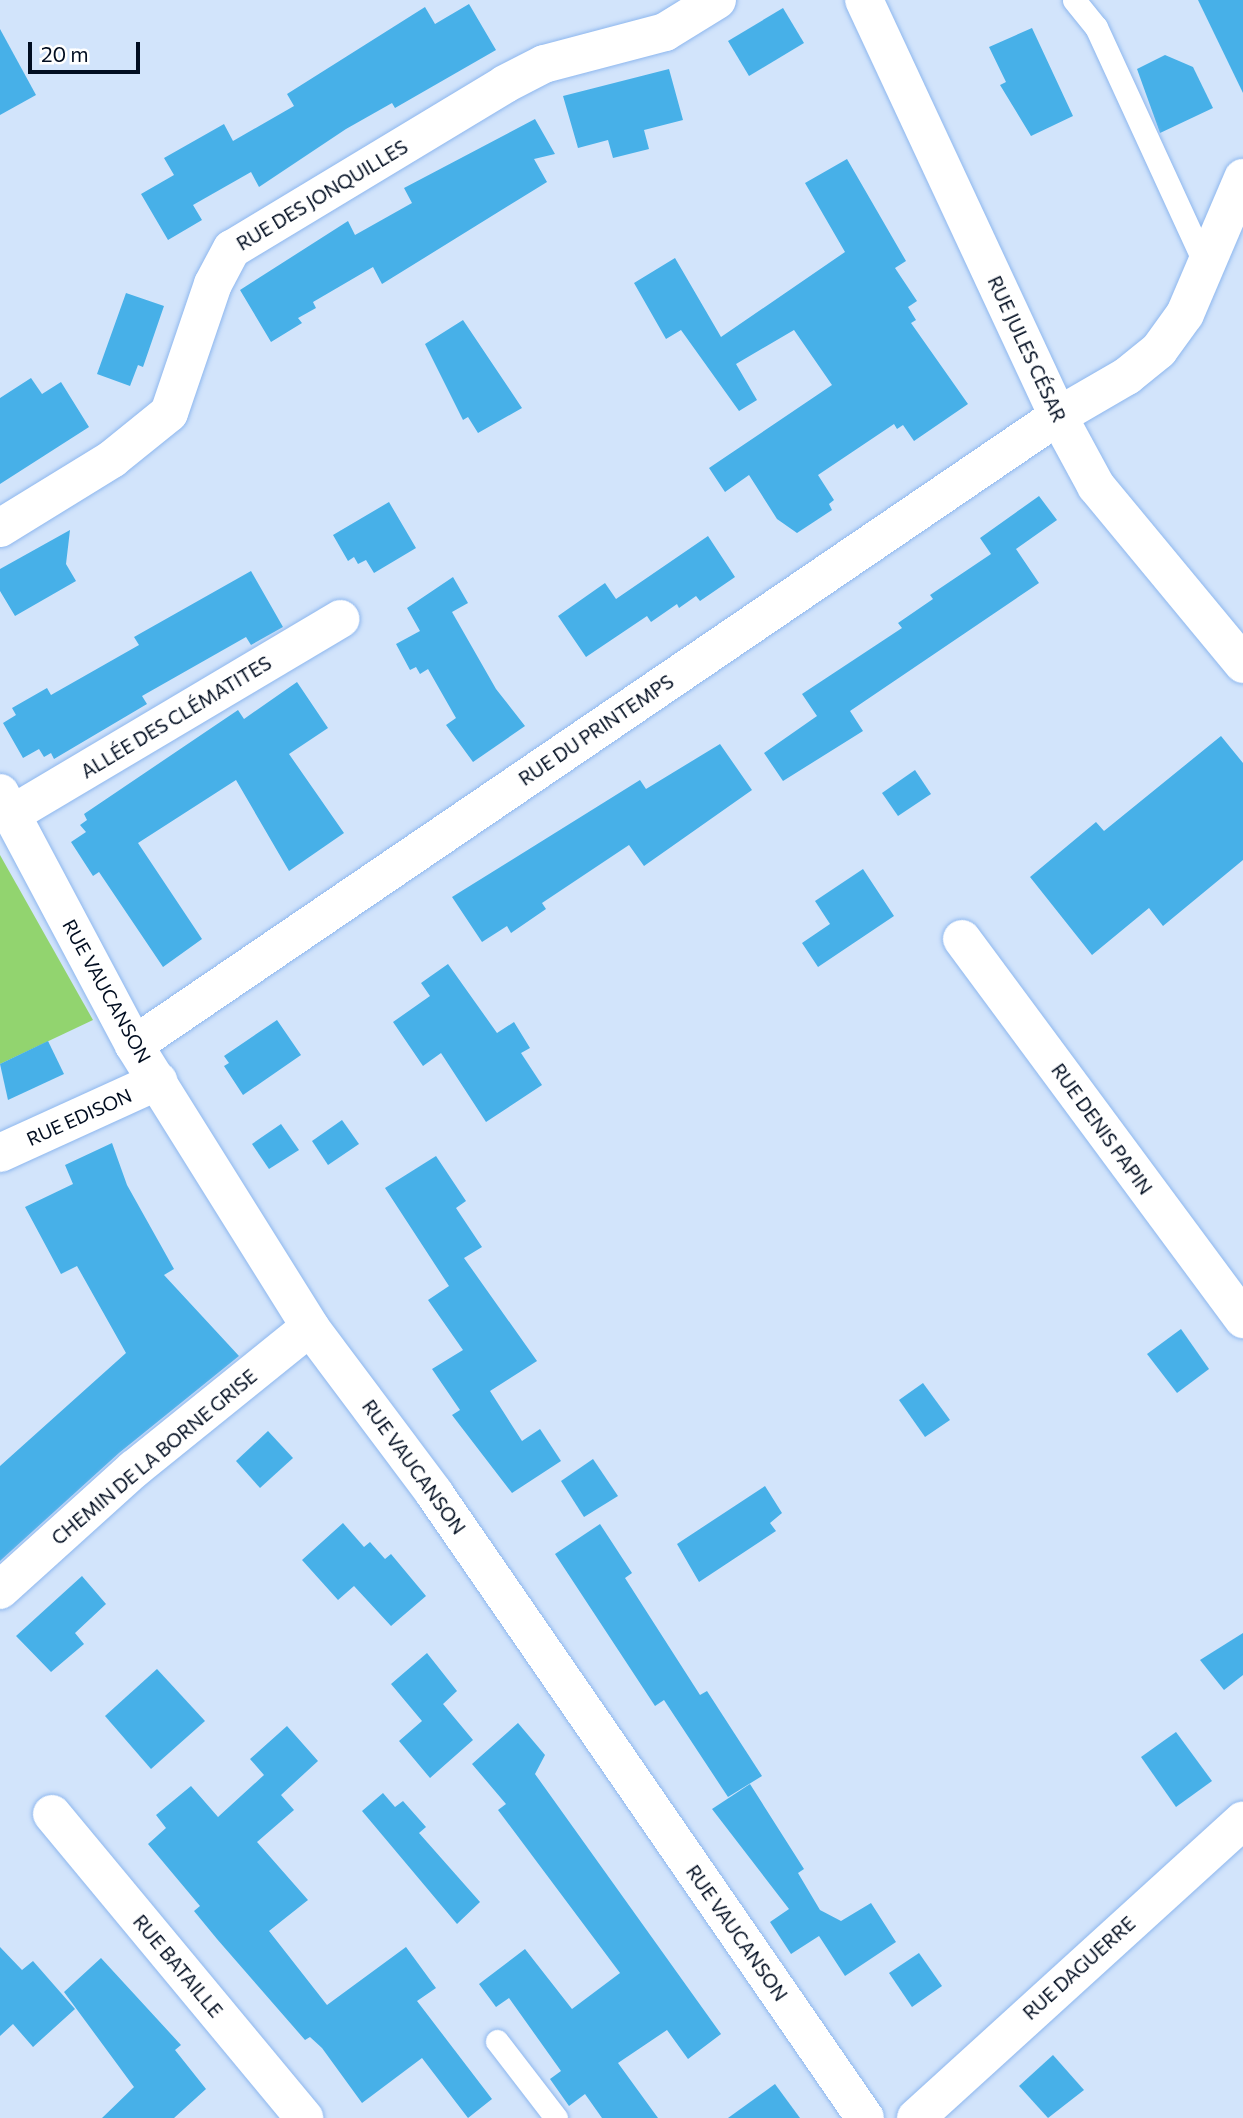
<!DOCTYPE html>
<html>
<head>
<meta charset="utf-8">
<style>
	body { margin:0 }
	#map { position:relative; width:1243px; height:2118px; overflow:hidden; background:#d2e4fb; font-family:Commissioner,sans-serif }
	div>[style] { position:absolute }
	.green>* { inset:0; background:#92d46f }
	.building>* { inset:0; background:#47b0e8 }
	.roads { filter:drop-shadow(0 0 2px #8eb7ee) drop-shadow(0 0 2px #8eb7ee) }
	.service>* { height:23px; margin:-11.5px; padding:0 11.5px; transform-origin:11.5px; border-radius:11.5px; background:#fff }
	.minor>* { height:38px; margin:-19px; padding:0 19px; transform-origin:19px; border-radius:19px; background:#fff }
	span { translate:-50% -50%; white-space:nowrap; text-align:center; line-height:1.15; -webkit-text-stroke:6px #fff; paint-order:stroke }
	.street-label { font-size:19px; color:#010d20 }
	.scale { position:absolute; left:28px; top:42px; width:112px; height:32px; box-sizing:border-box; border:4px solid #010d20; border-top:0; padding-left:9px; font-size:21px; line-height:24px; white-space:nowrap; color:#010d20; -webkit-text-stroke:5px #fff; paint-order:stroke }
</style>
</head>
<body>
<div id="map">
	<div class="green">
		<div style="clip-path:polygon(0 855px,93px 1020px,0 1064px)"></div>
	</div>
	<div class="building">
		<div style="clip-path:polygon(1198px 0,1243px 0,1243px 93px)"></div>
		<div style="clip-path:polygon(469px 4px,496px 50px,395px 108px,392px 103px,346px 129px,259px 187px,251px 172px,193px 205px,202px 220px,168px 240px,141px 194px,174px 175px,164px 158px,224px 124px,233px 141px,294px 106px,287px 94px,425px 7px,435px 24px)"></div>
		<div style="clip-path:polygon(783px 8px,804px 43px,749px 76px,728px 41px)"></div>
		<div style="clip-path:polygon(1032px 28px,1073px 116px,1031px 136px,1000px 85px,1006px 82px,989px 47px)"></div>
		<div style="clip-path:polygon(0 29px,36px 95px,0 115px)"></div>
		<div style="clip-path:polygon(1165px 55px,1193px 67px,1213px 108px,1160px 133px,1137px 69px)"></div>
		<div style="clip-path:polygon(669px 69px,683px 120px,644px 130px,649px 149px,613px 158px,608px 140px,578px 148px,563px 96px)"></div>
		<div style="clip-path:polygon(535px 119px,555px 154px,534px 159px,547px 182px,382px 284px,373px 267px,313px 302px,316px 308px,298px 318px,302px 323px,271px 342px,240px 290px,348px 221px,355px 235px,412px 203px,404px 188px)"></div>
		<div style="clip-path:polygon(847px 159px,906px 261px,895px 268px,917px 301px,908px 307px,916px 320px,911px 323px,968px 404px,914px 441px,903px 425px,897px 429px,894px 424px,818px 475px,834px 500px,829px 504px,832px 510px,797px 533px,777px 519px,749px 475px,725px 492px,709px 468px,832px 385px,794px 330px,736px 364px,757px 400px,739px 411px,681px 330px,666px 339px,634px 283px,675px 258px,721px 337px,845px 252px,805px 183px)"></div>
		<div style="clip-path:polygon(126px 293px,164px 306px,143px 367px,138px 365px,130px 386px,97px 374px)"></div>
		<div style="clip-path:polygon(463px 320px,522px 408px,478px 433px,468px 417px,463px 420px,425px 344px)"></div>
		<div style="clip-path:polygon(31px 378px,42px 394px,61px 382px,89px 427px,0 484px,0 398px)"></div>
		<div style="clip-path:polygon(1039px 496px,1057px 520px,1016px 549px,1039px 583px,850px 711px,863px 731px,783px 781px,764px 753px,817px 716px,802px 694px,902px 628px,898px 623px,933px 599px,930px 595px,991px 554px,980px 538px)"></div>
		<div style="clip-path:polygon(389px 502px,416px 548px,374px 573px,366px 560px,358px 564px,354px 557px,348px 561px,333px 535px)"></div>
		<div style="clip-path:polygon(70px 530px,66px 564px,76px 581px,15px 616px,0 591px,0 569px)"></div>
		<div style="clip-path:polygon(708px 536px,735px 577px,700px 601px,696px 596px,679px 608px,677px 604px,651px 622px,647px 616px,586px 657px,558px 616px,605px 583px,616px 599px)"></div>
		<div style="clip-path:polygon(251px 571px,283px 627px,251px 645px,246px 637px,142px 696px,147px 704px,54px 759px,51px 753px,44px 757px,39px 749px,23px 758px,3px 723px,16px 715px,12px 708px,47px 688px,51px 695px,139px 645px,134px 637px)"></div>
		<div style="clip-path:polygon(453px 577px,468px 603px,452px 612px,496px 689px,525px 726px,473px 762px,446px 725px,456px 718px,428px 669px,420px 674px,416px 667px,410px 670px,396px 644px,420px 631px,407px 608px)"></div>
		<div style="clip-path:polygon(297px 682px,328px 728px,289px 754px,344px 833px,289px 871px,236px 780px,138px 843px,202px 939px,163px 967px,99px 872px,93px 876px,71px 842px,86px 832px,80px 825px,87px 820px,84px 814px,238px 710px,244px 719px)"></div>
		<div style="clip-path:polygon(1221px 736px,1243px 763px,1243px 860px,1163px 926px,1149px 908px,1092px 955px,1030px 877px,1096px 822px,1104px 831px)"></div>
		<div style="clip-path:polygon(720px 744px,752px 790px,644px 866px,629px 845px,542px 903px,546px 909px,511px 933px,507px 926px,482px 942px,452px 897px,640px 780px,646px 789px)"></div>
		<div style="clip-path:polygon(915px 770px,931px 794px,898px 816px,882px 793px)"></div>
		<div style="clip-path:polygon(863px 869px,894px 916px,818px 967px,802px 943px,830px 924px,815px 901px)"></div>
		<div style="clip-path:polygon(448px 964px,497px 1033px,514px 1022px,530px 1048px,521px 1053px,542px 1085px,486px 1122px,441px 1053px,423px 1066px,393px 1022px,430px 996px,421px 983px)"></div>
		<div style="clip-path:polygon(277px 1020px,301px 1055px,243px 1095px,224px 1066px,229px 1063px,224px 1056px)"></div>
		<div style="clip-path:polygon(48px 1041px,64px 1074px,8px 1100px,0 1064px)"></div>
		<div style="clip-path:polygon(342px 1120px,359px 1144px,328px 1165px,312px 1141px)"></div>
		<div style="clip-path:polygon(281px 1124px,299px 1150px,269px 1169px,252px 1144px)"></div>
		<div style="clip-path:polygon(112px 1143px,127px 1185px,174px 1269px,164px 1275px,239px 1356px,119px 1453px,0 1561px,0 1466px,126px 1353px,77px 1266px,61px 1274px,25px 1207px,73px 1184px,65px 1165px)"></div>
		<div style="clip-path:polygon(436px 1156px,466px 1201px,456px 1208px,482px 1247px,464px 1258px,537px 1361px,490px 1391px,522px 1441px,540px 1429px,561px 1461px,512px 1493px,452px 1415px,460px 1410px,432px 1369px,463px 1350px,428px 1300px,449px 1286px,385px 1188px)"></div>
		<div style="clip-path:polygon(1181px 1329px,1209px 1369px,1177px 1393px,1147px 1354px)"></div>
		<div style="clip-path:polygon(923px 1383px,950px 1420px,925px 1437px,899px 1400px)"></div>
		<div style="clip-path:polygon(268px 1431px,293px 1458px,260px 1488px,236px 1461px)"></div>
		<div style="clip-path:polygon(593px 1459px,618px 1496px,584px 1517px,561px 1481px)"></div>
		<div style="clip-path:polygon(765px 1486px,782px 1513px,770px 1523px,776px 1531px,699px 1582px,677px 1544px)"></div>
		<div style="clip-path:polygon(343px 1523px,364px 1547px,370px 1542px,385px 1559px,391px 1554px,426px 1596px,391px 1626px,354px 1586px,338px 1600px,302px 1560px)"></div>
		<div style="clip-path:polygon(600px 1524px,632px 1573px,625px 1578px,700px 1695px,707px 1691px,762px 1776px,728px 1797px,664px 1700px,655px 1706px,555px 1554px)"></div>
		<div style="clip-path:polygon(82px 1576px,106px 1604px,75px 1633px,84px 1644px,51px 1672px,16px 1636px)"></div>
		<div style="clip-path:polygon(1243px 1633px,1243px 1675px,1224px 1690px,1200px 1660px)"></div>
		<div style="clip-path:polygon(427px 1653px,457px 1691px,443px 1704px,473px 1740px,430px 1778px,399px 1741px,422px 1721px,391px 1684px)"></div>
		<div style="clip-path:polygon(157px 1669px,205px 1721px,151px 1769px,105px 1716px)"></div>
		<div style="clip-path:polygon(518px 1723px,545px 1755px,535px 1774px,721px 2034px,688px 2059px,667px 2030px,618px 2063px,658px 2118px,602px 2118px,585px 2094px,569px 2106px,550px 2079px,561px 2071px,509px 1998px,496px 2007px,479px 1984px,525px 1949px,572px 2009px,620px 1973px,498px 1810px,506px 1804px,472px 1764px)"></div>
		<div style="clip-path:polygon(287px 1726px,318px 1761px,281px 1795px,294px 1810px,257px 1842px,308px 1900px,269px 1931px,327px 2005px,406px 1947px,436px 1988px,417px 2001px,492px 2099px,468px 2118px,422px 2058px,362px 2103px,322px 2048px,310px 2037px,305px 2040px,217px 1939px,194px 1911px,200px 1906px,148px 1844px,166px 1828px,156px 1815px,191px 1786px,218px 1817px,264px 1775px,250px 1759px)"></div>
		<div style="clip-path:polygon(1176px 1732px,1212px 1781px,1176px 1807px,1141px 1757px)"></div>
		<div style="clip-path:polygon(750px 1784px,804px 1869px,798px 1873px,820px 1910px,841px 1921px,871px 1903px,896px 1942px,845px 1976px,819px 1936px,791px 1954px,770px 1922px,789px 1909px,712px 1809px)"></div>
		<div style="clip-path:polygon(383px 1793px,395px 1807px,403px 1801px,426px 1827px,419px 1833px,480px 1902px,457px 1924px,362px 1811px)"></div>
		<div style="clip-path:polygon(0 1947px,22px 1970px,33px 1961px,75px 2009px,33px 2047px,13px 2024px,0 2036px)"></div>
		<div style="clip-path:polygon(919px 1953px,942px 1986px,912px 2007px,889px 1973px)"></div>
		<div style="clip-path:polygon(101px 1958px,181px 2045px,175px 2050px,206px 2089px,174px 2118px,102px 2118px,134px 2087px,64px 1992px)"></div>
		<div style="clip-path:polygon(1053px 2055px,1084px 2090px,1048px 2118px,1019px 2086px)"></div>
		<div style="clip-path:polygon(775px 2084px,800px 2118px,728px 2118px)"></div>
	</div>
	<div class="roads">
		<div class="service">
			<div style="left:1074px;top:0;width:35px;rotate:51deg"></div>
			<div style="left:1096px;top:27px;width:263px;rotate:65.3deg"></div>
			<div style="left:497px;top:2041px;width:97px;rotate:52.5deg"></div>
		</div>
		<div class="minor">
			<div style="left:864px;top:0;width:459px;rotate:65deg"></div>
			<div style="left:1058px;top:416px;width:80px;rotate:61.5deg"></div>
			<div style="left:1096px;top:486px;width:231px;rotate:50.4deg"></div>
			<div style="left:0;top:528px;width:132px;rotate:-31.6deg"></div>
			<div style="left:112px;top:459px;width:73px;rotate:-38.9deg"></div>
			<div style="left:169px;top:413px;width:136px;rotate:-71.2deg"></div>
			<div style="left:213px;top:284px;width:40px;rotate:-62deg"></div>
			<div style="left:232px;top:249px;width:319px;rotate:-31.1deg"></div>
			<div style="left:505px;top:84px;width:44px;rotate:-27.1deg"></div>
			<div style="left:544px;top:64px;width:125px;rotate:-14.8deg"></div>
			<div style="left:665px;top:32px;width:61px;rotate:-31.6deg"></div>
			<div style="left:0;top:793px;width:285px;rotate:62deg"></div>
			<div style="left:134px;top:1045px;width:332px;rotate:58deg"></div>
			<div style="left:310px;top:1327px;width:207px;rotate:53.2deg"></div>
			<div style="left:434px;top:1493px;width:759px;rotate:55.41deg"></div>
			<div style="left:12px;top:814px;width:382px;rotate:-30.7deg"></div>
			<div style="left:962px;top:939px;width:473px;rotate:53.5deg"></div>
			<div style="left:134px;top:1045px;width:1118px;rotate:-34.24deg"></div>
			<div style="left:1058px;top:416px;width:80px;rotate:-30.1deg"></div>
			<div style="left:1127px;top:376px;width:41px;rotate:-39.1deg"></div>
			<div style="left:1159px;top:350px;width:44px;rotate:-54.2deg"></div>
			<div style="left:1185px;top:314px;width:148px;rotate:-66.9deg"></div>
			<div style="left:0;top:1153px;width:174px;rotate:-24.5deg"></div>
			<div style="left:0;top:1590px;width:181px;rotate:-42.1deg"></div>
			<div style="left:134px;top:1469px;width:226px;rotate:-38.9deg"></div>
			<div style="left:52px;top:1814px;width:395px;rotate:50.3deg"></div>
			<div style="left:916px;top:2118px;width:442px;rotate:-42.3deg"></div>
		</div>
	</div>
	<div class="street-label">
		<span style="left:322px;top:195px;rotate:-31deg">RUE DES JONQUILLES</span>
		<span style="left:1027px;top:349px;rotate:65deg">RUE JULES CÉSAR</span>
		<span style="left:176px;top:717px;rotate:-31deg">ALLÉE DES CLÉMATITES</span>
		<span style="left:596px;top:730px;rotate:-34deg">RUE DU PRINTEMPS</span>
		<span style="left:107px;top:991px;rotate:61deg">RUE VAUCANSON</span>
		<span style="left:79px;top:1117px;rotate:-24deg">RUE EDISON</span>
		<span style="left:1102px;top:1129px;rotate:54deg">RUE DENIS PAPIN</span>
		<span style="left:154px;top:1457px;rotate:-40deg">CHEMIN DE LA BORNE GRISE</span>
		<span style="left:414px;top:1467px;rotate:54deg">RUE VAUCANSON</span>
		<span style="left:737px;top:1933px;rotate:55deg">RUE VAUCANSON</span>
		<span style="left:178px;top:1966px;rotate:50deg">RUE BATAILLE</span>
		<span style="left:1079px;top:1968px;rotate:-42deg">RUE DAGUERRE</span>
	</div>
	<div class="scale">20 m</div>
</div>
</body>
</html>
